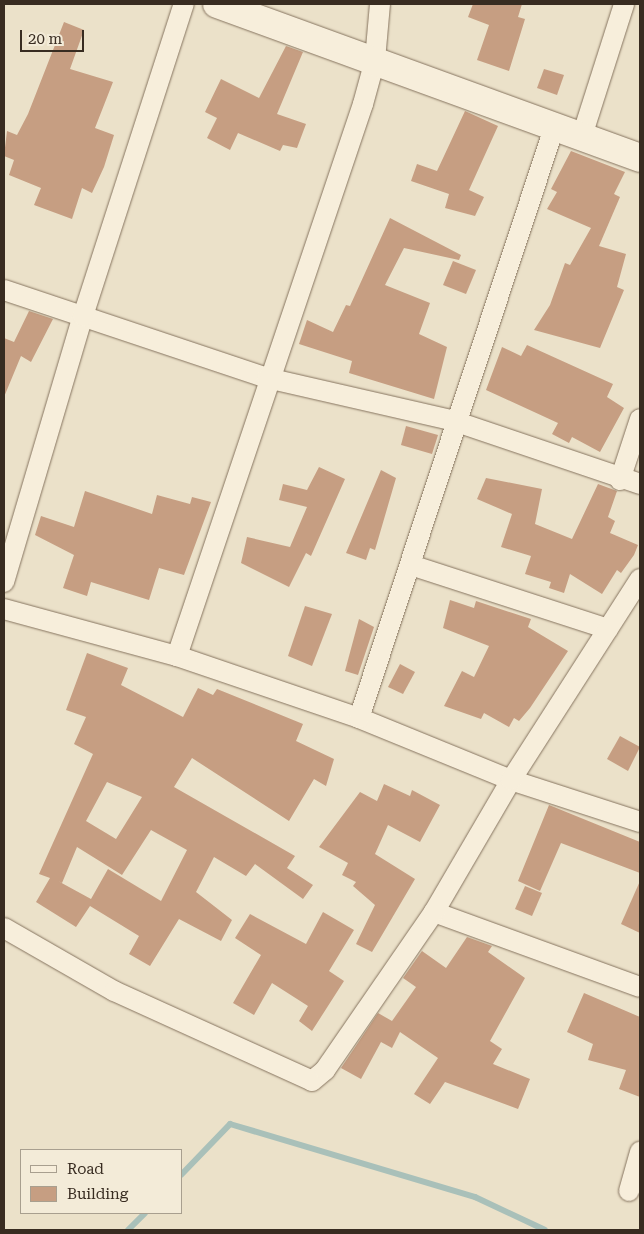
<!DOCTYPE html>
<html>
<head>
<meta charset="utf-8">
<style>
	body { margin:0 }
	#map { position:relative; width:644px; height:1234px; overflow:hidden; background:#ebe1c9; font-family:"Roboto Serif",serif }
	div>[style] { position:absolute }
	.stream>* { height:6px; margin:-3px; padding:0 3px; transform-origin:3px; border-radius:3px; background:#a9c0b9 }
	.building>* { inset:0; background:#c69e82 }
	.roads { filter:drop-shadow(0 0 1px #86745f) drop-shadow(0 0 1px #86745f) }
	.minor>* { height:20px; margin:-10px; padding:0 10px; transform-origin:10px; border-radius:10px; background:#f7eedb }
	.secondary>* { height:28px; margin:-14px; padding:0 14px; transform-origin:14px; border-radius:14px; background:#f7eedb }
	span { translate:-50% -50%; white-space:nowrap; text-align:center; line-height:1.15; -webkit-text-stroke:4px #f3ebd8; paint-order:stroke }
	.frame { position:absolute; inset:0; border:5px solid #382c21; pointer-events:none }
	.legend { position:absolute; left:20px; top:1149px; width:162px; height:65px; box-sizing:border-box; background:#f3ebd8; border:1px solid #a89f8f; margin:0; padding:6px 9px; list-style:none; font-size:15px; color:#382c21 }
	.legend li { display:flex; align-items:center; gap:10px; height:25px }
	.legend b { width:25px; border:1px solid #a89f8f }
	.scale { position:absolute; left:20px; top:30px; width:64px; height:22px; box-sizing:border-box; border:2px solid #382c21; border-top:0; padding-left:6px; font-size:15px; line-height:18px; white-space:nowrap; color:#382c21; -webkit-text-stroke:4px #f3ebd8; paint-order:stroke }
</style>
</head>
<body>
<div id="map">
	<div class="stream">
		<div style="left:181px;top:1175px;width:71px;rotate:-46.1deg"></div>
		<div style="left:230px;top:1124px;width:256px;rotate:16.6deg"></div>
		<div style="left:475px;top:1197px;width:77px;rotate:25.2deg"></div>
		<div style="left:128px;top:1230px;width:24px;rotate:-45deg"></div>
	</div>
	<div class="building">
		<div style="clip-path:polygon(473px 4px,522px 4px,518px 17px,525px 19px,509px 71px,477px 60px,489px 25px,468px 17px)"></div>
		<div style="clip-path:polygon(64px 22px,84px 30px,70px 69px,113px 82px,95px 128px,114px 135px,104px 167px,92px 193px,82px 188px,72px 219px,34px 205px,41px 188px,9px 175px,14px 160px,4px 156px,7px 131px,17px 135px,28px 114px)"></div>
		<div style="clip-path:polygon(286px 46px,303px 52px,277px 114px,306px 124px,297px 148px,283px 145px,280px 151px,238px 133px,230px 150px,207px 138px,217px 118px,205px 112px,221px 79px,259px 98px)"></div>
		<div style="clip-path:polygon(544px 69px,564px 75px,557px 95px,537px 88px)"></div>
		<div style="clip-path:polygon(465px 111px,498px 126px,469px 190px,484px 197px,475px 216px,445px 208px,449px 194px,411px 181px,417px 164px,437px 171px)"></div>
		<div style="clip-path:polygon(571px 151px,625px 172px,614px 194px,620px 197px,599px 246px,626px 254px,617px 287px,624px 290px,600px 348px,534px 330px,550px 305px,565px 263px,570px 265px,591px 228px,547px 209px,557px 192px,551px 189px)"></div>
		<div style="clip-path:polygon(390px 218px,461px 255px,459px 260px,404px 248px,385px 285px,430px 303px,419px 334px,447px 347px,434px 399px,349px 373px,352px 361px,299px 344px,307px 320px,333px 332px,346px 305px,350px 306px)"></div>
		<div style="clip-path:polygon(453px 261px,476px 270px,466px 294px,443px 285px)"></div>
		<div style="clip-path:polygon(29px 311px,53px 319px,31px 362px,21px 356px,4px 397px,4px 338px,14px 342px)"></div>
		<div style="clip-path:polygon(527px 345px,613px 384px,607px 397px,624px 408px,600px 452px,572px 437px,569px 443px,552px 434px,558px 423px,486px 390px,502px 347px,521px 356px)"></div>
		<div style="clip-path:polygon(406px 426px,438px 435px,432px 454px,401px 445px)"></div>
		<div style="clip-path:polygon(319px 467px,345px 479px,311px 556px,306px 553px,289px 587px,241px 563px,247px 537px,290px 547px,307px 507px,279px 500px,283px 484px,307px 490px)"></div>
		<div style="clip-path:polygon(381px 470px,396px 478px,375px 550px,370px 548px,366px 560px,346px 553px)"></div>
		<div style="clip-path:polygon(486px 478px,542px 489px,535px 524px,572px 539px,598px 484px,617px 491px,608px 517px,615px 521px,610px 533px,638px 545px,634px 555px,621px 573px,617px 570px,602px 594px,570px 574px,564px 593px,549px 588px,551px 582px,525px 574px,531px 556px,501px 547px,512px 514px,477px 499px)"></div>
		<div style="clip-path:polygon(85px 491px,152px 514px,157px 495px,190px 504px,192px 497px,211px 502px,184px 575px,159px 568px,149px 600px,91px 582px,87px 596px,63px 588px,74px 555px,35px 535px,41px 516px,74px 527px)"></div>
		<div style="clip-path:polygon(450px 600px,474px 608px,476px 601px,531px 619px,528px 627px,568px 651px,530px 708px,519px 721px,514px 718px,509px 727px,484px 713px,481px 719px,444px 706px,462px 671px,474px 677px,489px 646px,443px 628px)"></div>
		<div style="clip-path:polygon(305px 606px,332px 614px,312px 666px,288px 656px)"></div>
		<div style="clip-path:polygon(359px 619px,374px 627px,358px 675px,345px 671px)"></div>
		<div style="clip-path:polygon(evenodd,87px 653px,128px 668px,121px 685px,183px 717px,198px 688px,213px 695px,217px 689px,303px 724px,296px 741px,334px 759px,326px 786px,314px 779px,289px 821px,192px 758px,174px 787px,295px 856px,287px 868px,313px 885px,303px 899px,255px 864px,246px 876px,214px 857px,196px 892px,232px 920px,221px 941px,179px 919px,150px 966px,129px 954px,139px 936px,90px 906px,76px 927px,36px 902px,50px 878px,39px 874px,93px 754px,74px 744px,86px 717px,66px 710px,87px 653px,107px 782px,142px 797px,116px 839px,86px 821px,107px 782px,87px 653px,151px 830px,187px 850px,161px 901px,108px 869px,91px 899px,58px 881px,62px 883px,77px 847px,122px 875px,151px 830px)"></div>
		<div style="clip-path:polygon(400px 664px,415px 672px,403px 694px,388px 687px)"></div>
		<div style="clip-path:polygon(620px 736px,640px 747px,628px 771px,607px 759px)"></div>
		<div style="clip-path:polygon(384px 784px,410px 796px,412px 790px,440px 805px,420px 842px,388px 825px,375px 854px,415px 879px,372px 952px,356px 944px,375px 905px,353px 886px,356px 882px,342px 875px,348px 863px,319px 847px,360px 792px,377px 801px)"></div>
		<div style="clip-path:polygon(549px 805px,640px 842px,640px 873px,561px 843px,540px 891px,518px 881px)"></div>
		<div style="clip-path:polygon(640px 881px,640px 933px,621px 924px)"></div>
		<div style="clip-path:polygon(525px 886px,542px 893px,532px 916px,515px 909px)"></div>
		<div style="clip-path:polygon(323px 912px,354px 930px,329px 971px,344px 981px,312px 1031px,299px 1021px,308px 1006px,272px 983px,254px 1015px,233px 1003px,261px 955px,235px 938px,250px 914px,306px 944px)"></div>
		<div style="clip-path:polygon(467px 937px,492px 946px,488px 952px,525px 978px,490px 1041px,502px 1049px,493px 1064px,530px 1079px,518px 1109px,445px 1082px,430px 1104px,414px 1094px,438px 1058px,400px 1032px,392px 1048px,381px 1042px,361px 1079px,341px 1068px,378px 1013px,392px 1021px,416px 987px,403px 978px,422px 951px,446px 968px)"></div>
		<div style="clip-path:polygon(584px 993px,640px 1017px,640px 1097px,619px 1089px,626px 1070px,588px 1060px,593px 1044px,567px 1032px)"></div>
	</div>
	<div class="roads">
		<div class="minor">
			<div style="left:582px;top:136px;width:139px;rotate:-72.3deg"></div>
			<div style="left:4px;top:290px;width:277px;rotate:18.5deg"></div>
			<div style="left:267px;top:378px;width:192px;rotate:12.9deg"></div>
			<div style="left:454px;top:421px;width:196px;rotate:18.7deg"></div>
			<div style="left:620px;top:480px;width:64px;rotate:-71.8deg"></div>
			<div style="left:411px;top:565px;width:207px;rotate:18deg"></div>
			<div style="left:4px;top:582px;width:277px;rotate:-73.5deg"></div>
			<div style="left:83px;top:316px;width:328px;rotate:-72.1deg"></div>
			<div style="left:4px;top:609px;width:179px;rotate:15.2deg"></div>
			<div style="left:177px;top:656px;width:192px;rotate:18.8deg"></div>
			<div style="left:359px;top:718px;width:164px;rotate:22.2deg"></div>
			<div style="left:511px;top:780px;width:136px;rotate:18deg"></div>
			<div style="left:177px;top:656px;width:582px;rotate:-71.38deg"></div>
			<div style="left:363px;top:104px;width:46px;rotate:-74.7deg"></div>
			<div style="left:375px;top:60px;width:56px;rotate:-84.9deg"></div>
			<div style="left:359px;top:718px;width:625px;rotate:-71.71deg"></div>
			<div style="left:434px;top:912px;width:219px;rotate:20deg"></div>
			<div style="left:4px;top:928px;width:127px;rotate:29.8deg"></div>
			<div style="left:114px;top:991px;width:217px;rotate:24.4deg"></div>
			<div style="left:312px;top:1081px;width:17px;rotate:-40deg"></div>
			<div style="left:325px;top:1070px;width:192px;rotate:-55.4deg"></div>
			<div style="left:434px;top:912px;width:153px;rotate:-59.7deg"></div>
			<div style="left:511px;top:780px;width:239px;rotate:-57.3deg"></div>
			<div style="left:629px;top:1191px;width:41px;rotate:-74.2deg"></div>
		</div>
		<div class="secondary">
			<div style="left:217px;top:4px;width:450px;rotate:20deg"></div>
		</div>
	</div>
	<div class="frame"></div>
	<ul class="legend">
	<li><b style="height:6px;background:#f7eedb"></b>Road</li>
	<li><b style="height:14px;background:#c69e82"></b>Building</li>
	</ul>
	<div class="scale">20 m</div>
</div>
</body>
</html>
